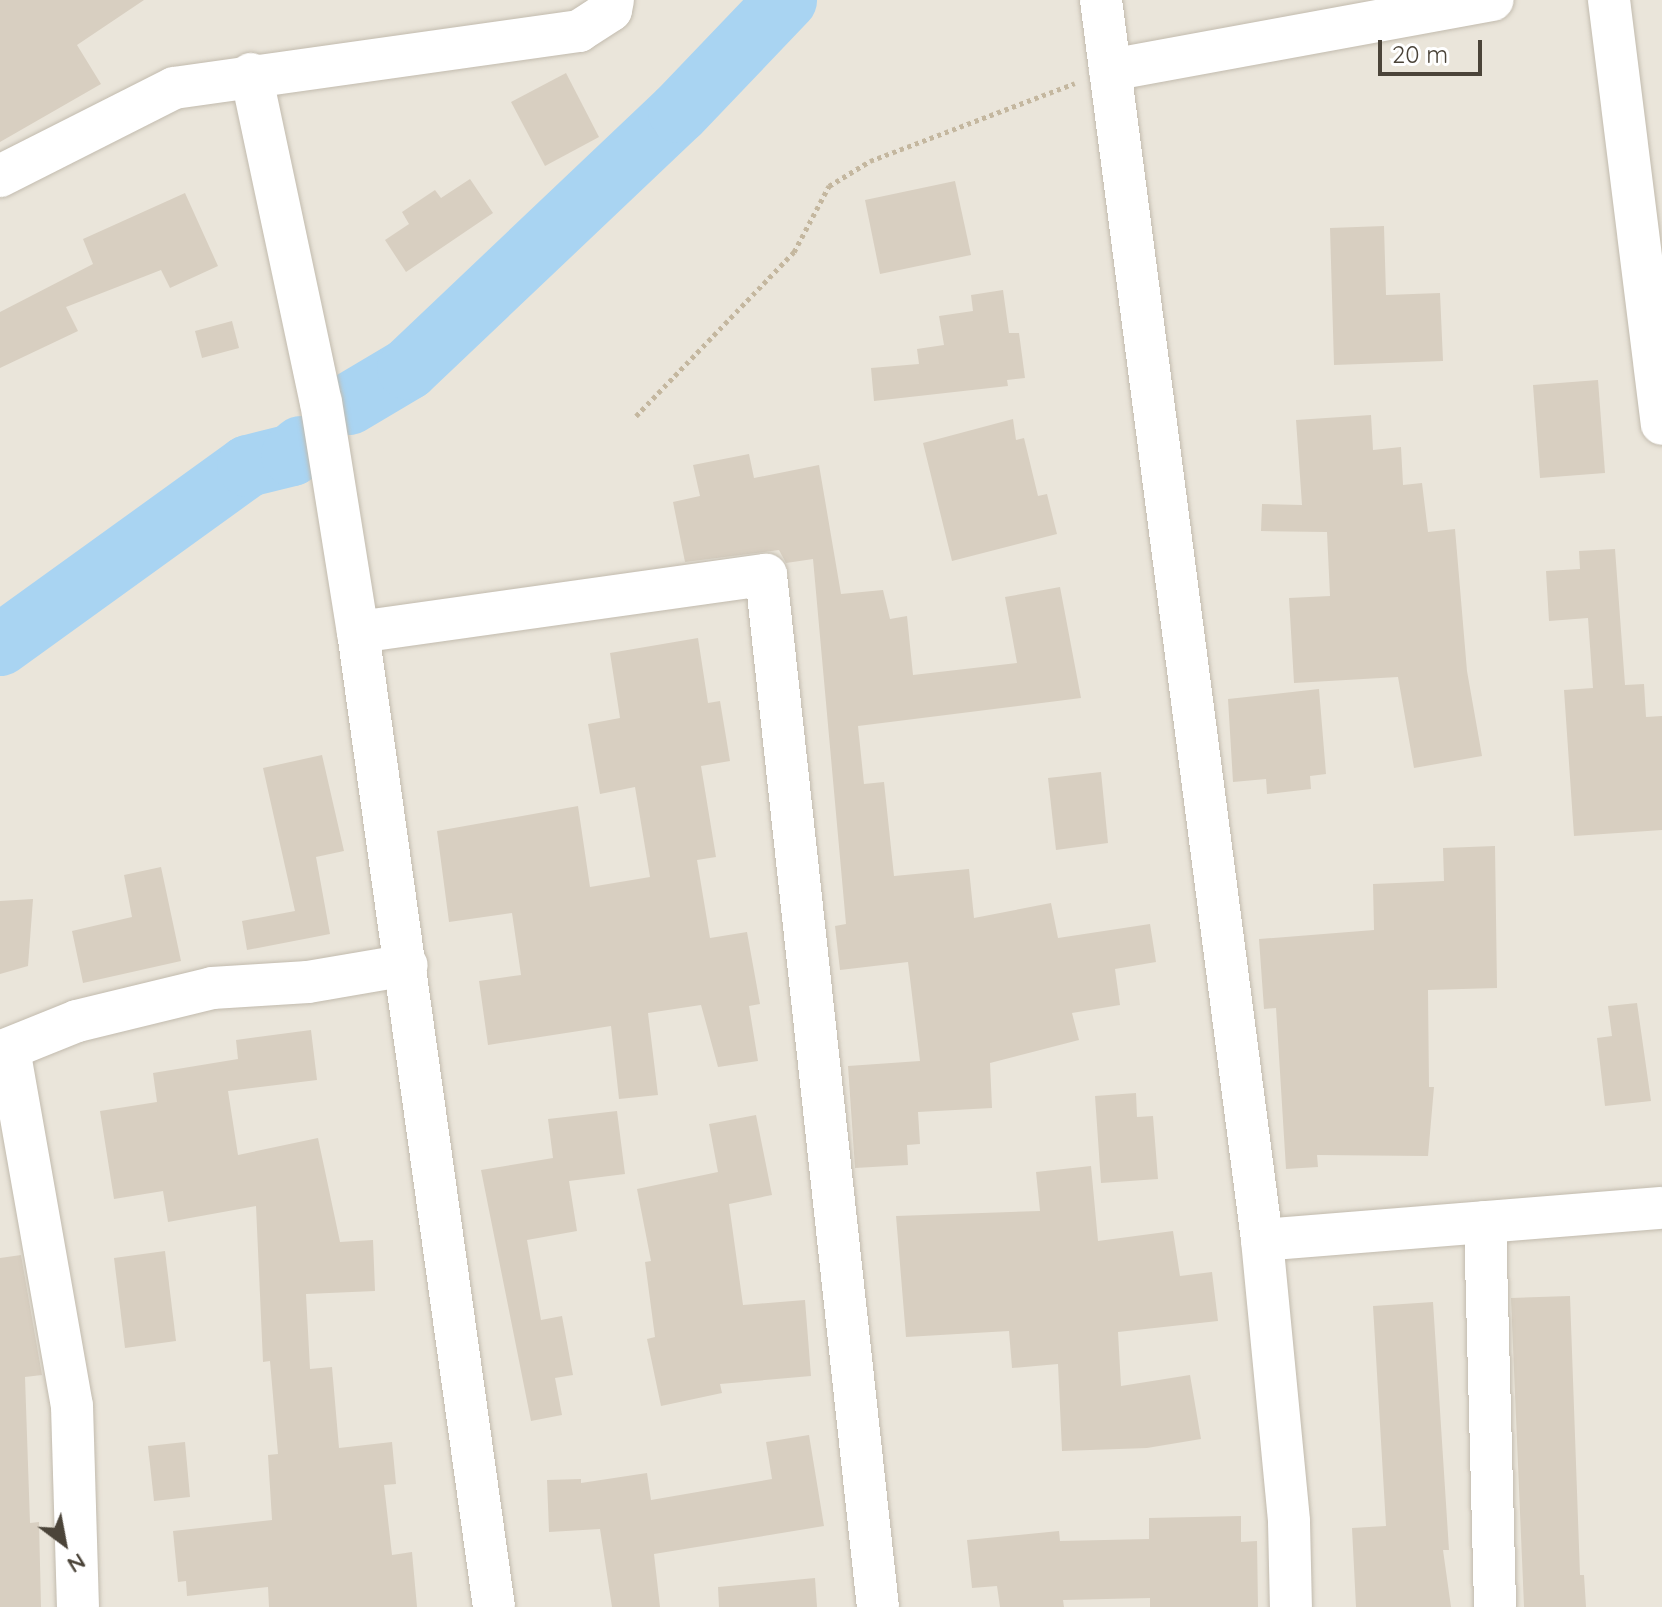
<!DOCTYPE html>
<html>
<head>
<meta charset="utf-8">
<style>
	body { margin:0 }
	#map { position:relative; width:1662px; height:1607px; overflow:hidden; background:#f6f3ec; font-family:Quicksand,sans-serif }
	div>[style] { position:absolute }
	.residential>* { inset:0; background:#eae5da }
	.river>* { height:62px; margin:-31px; padding:0 31px; transform-origin:31px; border-radius:31px; background:#a9d4f2 }
	.building>* { inset:0; background:#d8cfc1 }
	.path>* { height:5px; margin-top:-2.5px; transform-origin:0; background:repeating-linear-gradient(90deg,#c4b79f 0 4px,transparent 0 8px) }
	.roads { filter:drop-shadow(0 0 2px #c2bbae) drop-shadow(0 0 2px #c2bbae) }
	.minor>* { height:42px; margin:-21px; padding:0 21px; transform-origin:21px; border-radius:21px; background:#fff }
	span { translate:-50% -50%; white-space:nowrap; text-align:center; line-height:1.15; -webkit-text-stroke:6px #fff; paint-order:stroke }
	.north { position:absolute; left:24px; top:1503px; width:80px; height:80px; -webkit-text-stroke:6px #fff; paint-order:stroke; rotate:148deg; font-size:22px; font-weight:700; line-height:32px; text-align:center; color:#4b4439 }
	.north::after { content:''; display:block; margin:auto; width:28px; height:36px; background:#4b4439; clip-path:polygon(50% 0,100% 100%,50% 72%,0 100%) }
	.scale { position:absolute; left:1378px; top:40px; width:104px; height:36px; box-sizing:border-box; border:4px solid #4b4439; border-top:0; padding-left:10px; font-size:24px; line-height:28px; white-space:nowrap; color:#4b4439; -webkit-text-stroke:6px #fff; paint-order:stroke }
</style>
</head>
<body>
<div id="map">
	<div class="residential">
		<div style="clip-path:polygon(0 0,1662px 0,1662px 1607px,0 1607px)"></div>
	</div>
	<div class="river">
		<div style="left:349px;top:404px;width:69px;rotate:-30.7deg"></div>
		<div style="left:408px;top:369px;width:373px;rotate:-43.5deg"></div>
		<div style="left:679px;top:112px;width:155px;rotate:-46.3deg"></div>
		<div style="left:0;top:645px;width:306px;rotate:-35.8deg"></div>
		<div style="left:248px;top:466px;width:45px;rotate:-14deg"></div>
		<div style="left:292px;top:455px;width:12px;rotate:-42deg"></div>
	</div>
	<div class="building">
		<div style="clip-path:polygon(0 0,144px 0,77px 45px,101px 84px,0 142px)"></div>
		<div style="clip-path:polygon(566px 73px,599px 137px,545px 166px,511px 102px)"></div>
		<div style="clip-path:polygon(470px 179px,493px 213px,406px 272px,385px 240px,409px 224px,402px 212px,435px 190px,441px 198px)"></div>
		<div style="clip-path:polygon(955px 181px,971px 255px,880px 274px,865px 200px)"></div>
		<div style="clip-path:polygon(185px 193px,218px 266px,170px 288px,161px 270px,66px 307px,78px 331px,0 368px,0 312px,93px 264px,83px 239px)"></div>
		<div style="clip-path:polygon(1384px 226px,1386px 295px,1440px 293px,1443px 361px,1334px 365px,1330px 228px)"></div>
		<div style="clip-path:polygon(1003px 290px,1009px 333px,1019px 333px,1025px 378px,1007px 380px,1008px 386px,874px 401px,871px 368px,919px 364px,917px 349px,944px 345px,939px 316px,973px 311px,971px 295px)"></div>
		<div style="clip-path:polygon(232px 321px,239px 348px,202px 358px,195px 331px)"></div>
		<div style="clip-path:polygon(1598px 380px,1605px 473px,1540px 478px,1533px 385px)"></div>
		<div style="clip-path:polygon(1371px 415px,1373px 450px,1401px 447px,1403px 485px,1422px 483px,1428px 532px,1455px 529px,1467px 671px,1482px 756px,1414px 768px,1398px 677px,1294px 683px,1289px 598px,1330px 596px,1327px 532px,1261px 531px,1262px 504px,1302px 505px,1296px 420px)"></div>
		<div style="clip-path:polygon(1013px 419px,1016px 440px,1024px 438px,1038px 496px,1047px 494px,1057px 534px,952px 561px,923px 443px)"></div>
		<div style="clip-path:polygon(749px 454px,754px 478px,819px 465px,841px 594px,883px 590px,890px 619px,907px 616px,913px 675px,1017px 663px,1005px 597px,1060px 587px,1081px 698px,858px 726px,864px 784px,884px 782px,894px 876px,969px 869px,974px 918px,1051px 903px,1058px 938px,1150px 924px,1156px 962px,1115px 969px,1120px 1005px,1072px 1013px,1079px 1040px,990px 1063px,992px 1108px,918px 1112px,920px 1144px,907px 1145px,908px 1165px,855px 1168px,848px 1066px,920px 1061px,908px 962px,840px 970px,835px 926px,846px 924px,813px 559px,786px 563px,779px 550px,685px 562px,673px 502px,700px 496px,693px 465px)"></div>
		<div style="clip-path:polygon(1615px 549px,1625px 685px,1644px 684px,1646px 717px,1662px 716px,1662px 830px,1574px 836px,1564px 690px,1593px 688px,1588px 618px,1549px 621px,1546px 571px,1580px 569px,1579px 551px)"></div>
		<div style="clip-path:polygon(698px 638px,708px 703px,720px 701px,730px 761px,701px 766px,716px 857px,697px 860px,710px 938px,747px 932px,760px 1004px,749px 1006px,758px 1061px,718px 1067px,701px 1005px,648px 1013px,658px 1095px,619px 1099px,611px 1026px,488px 1045px,479px 981px,521px 975px,512px 913px,449px 922px,437px 831px,578px 806px,590px 887px,650px 877px,635px 787px,600px 794px,588px 724px,620px 718px,610px 653px)"></div>
		<div style="clip-path:polygon(1319px 689px,1326px 774px,1310px 776px,1311px 789px,1267px 794px,1266px 779px,1233px 782px,1228px 699px)"></div>
		<div style="clip-path:polygon(322px 755px,344px 851px,316px 857px,330px 934px,247px 950px,242px 921px,295px 911px,263px 768px)"></div>
		<div style="clip-path:polygon(1101px 772px,1108px 843px,1056px 850px,1048px 778px)"></div>
		<div style="clip-path:polygon(1495px 846px,1497px 988px,1428px 990px,1429px 1087px,1434px 1087px,1428px 1156px,1317px 1155px,1318px 1167px,1286px 1169px,1276px 1008px,1264px 1009px,1259px 939px,1374px 930px,1373px 884px,1444px 881px,1443px 848px)"></div>
		<div style="clip-path:polygon(161px 867px,181px 961px,83px 983px,72px 931px,132px 917px,124px 875px)"></div>
		<div style="clip-path:polygon(33px 899px,28px 966px,0 974px,0 901px)"></div>
		<div style="clip-path:polygon(1637px 1003px,1651px 1101px,1605px 1106px,1597px 1038px,1612px 1036px,1608px 1006px)"></div>
		<div style="clip-path:polygon(311px 1030px,317px 1080px,228px 1091px,238px 1155px,318px 1138px,340px 1242px,373px 1240px,375px 1291px,306px 1294px,310px 1369px,332px 1367px,339px 1448px,392px 1442px,396px 1484px,384px 1485px,392px 1555px,412px 1552px,417px 1607px,269px 1607px,268px 1587px,187px 1596px,186px 1581px,178px 1582px,173px 1531px,272px 1520px,268px 1455px,278px 1454px,270px 1361px,263px 1362px,256px 1206px,168px 1222px,163px 1191px,114px 1199px,100px 1111px,157px 1102px,153px 1073px,238px 1059px,236px 1040px)"></div>
		<div style="clip-path:polygon(1136px 1093px,1137px 1117px,1153px 1116px,1158px 1179px,1101px 1183px,1095px 1096px)"></div>
		<div style="clip-path:polygon(617px 1111px,625px 1174px,569px 1181px,577px 1231px,527px 1240px,541px 1320px,562px 1316px,573px 1375px,555px 1378px,562px 1415px,531px 1421px,481px 1170px,553px 1158px,548px 1119px)"></div>
		<div style="clip-path:polygon(756px 1115px,772px 1195px,729px 1204px,743px 1305px,805px 1300px,811px 1376px,720px 1384px,722px 1393px,661px 1406px,647px 1339px,655px 1337px,645px 1262px,651px 1261px,637px 1189px,718px 1172px,709px 1124px)"></div>
		<div style="clip-path:polygon(1091px 1166px,1098px 1241px,1173px 1231px,1180px 1276px,1212px 1272px,1218px 1321px,1118px 1332px,1121px 1386px,1190px 1375px,1201px 1439px,1147px 1448px,1062px 1451px,1058px 1364px,1012px 1368px,1009px 1331px,906px 1337px,896px 1216px,1040px 1211px,1036px 1172px)"></div>
		<div style="clip-path:polygon(165px 1251px,176px 1341px,125px 1348px,114px 1258px)"></div>
		<div style="clip-path:polygon(21px 1255px,42px 1375px,25px 1377px,30px 1523px,39px 1522px,41px 1607px,0 1607px,0 1258px)"></div>
		<div style="clip-path:polygon(1570px 1296px,1580px 1575px,1584px 1575px,1586px 1607px,1524px 1607px,1511px 1298px)"></div>
		<div style="clip-path:polygon(1433px 1302px,1449px 1550px,1443px 1550px,1451px 1607px,1356px 1607px,1352px 1528px,1386px 1526px,1373px 1306px)"></div>
		<div style="clip-path:polygon(809px 1435px,824px 1526px,654px 1554px,660px 1607px,612px 1607px,600px 1529px,549px 1532px,547px 1480px,581px 1479px,581px 1483px,647px 1473px,651px 1500px,772px 1479px,766px 1442px)"></div>
		<div style="clip-path:polygon(185px 1442px,190px 1497px,154px 1501px,148px 1446px)"></div>
		<div style="clip-path:polygon(1241px 1516px,1241px 1542px,1257px 1541px,1258px 1607px,1150px 1607px,1150px 1598px,1063px 1600px,1064px 1607px,1000px 1607px,997px 1586px,972px 1588px,967px 1540px,1059px 1531px,1060px 1541px,1149px 1539px,1149px 1518px)"></div>
		<div style="clip-path:polygon(815px 1578px,817px 1607px,719px 1607px,718px 1587px)"></div>
	</div>
	<div class="path">
		<div style="left:636px;top:416px;width:228px;rotate:-46.1deg"></div>
		<div style="left:794px;top:252px;width:75px;rotate:-62.1deg"></div>
		<div style="left:829px;top:186px;width:48px;rotate:-31.4deg"></div>
		<div style="left:870px;top:161px;width:219px;rotate:-20.8deg"></div>
	</div>
	<div class="roads">
		<div class="minor">
			<div style="left:1101px;top:0;width:1250px;rotate:82.6deg"></div>
			<div style="left:1262px;top:1240px;width:283px;rotate:84.5deg"></div>
			<div style="left:1289px;top:1522px;width:85px;rotate:88.7deg"></div>
			<div style="left:1609px;top:0;width:427px;rotate:82.9deg"></div>
			<div style="left:1110px;top:70px;width:389px;rotate:-10.4deg"></div>
			<div style="left:251px;top:74px;width:335px;rotate:78deg"></div>
			<div style="left:321px;top:402px;width:233px;rotate:80.9deg"></div>
			<div style="left:358px;top:632px;width:984px;rotate:82.06deg"></div>
			<div style="left:0;top:176px;width:195px;rotate:-26.8deg"></div>
			<div style="left:174px;top:88px;width:409px;rotate:-8deg"></div>
			<div style="left:579px;top:31px;width:38px;rotate:-33deg"></div>
			<div style="left:611px;top:10px;width:10px;rotate:-79deg"></div>
			<div style="left:358px;top:632px;width:412px;rotate:-8deg"></div>
			<div style="left:766px;top:575px;width:1038px;rotate:83.81deg"></div>
			<div style="left:9px;top:1049px;width:363px;rotate:80deg"></div>
			<div style="left:72px;top:1406px;width:201px;rotate:88.3deg"></div>
			<div style="left:0;top:1052px;width:83px;rotate:-21.9deg"></div>
			<div style="left:77px;top:1021px;width:139px;rotate:-13.7deg"></div>
			<div style="left:212px;top:988px;width:96px;rotate:-3.6deg"></div>
			<div style="left:308px;top:982px;width:100px;rotate:-9.7deg"></div>
			<div style="left:1485px;top:1222px;width:385px;rotate:88.5deg"></div>
			<div style="left:1262px;top:1240px;width:401px;rotate:-4.6deg"></div>
		</div>
	</div>
	<div class="north">N</div>
	<div class="scale">20 m</div>
</div>
</body>
</html>
